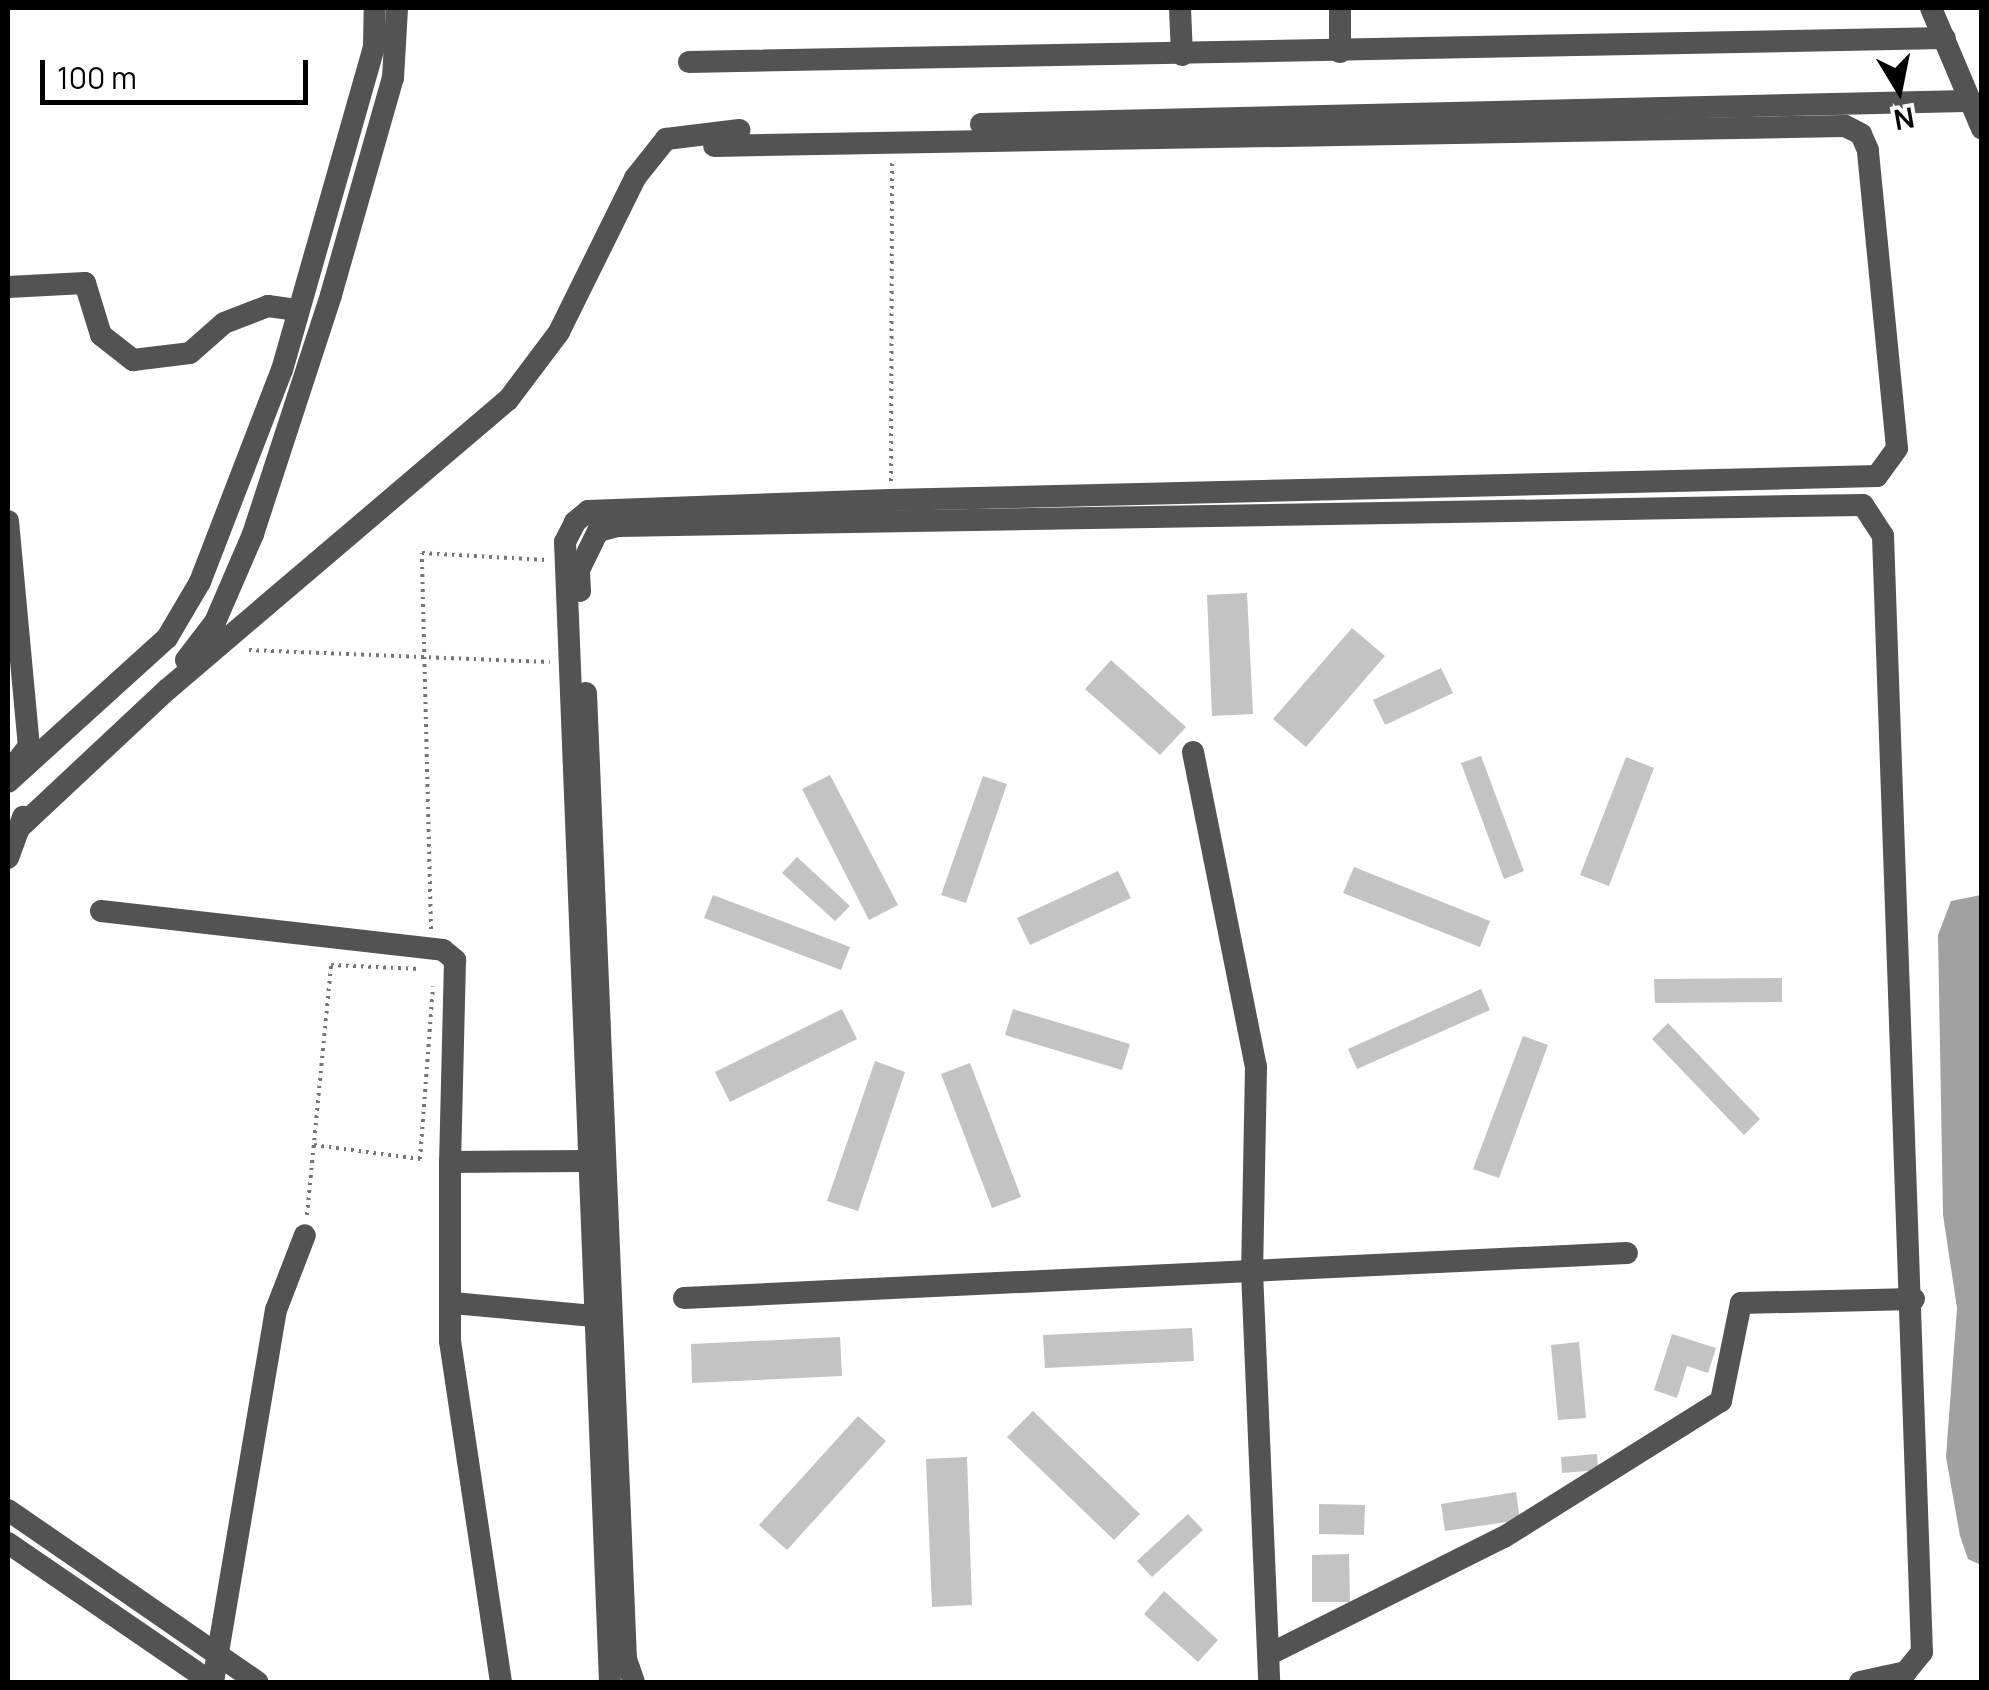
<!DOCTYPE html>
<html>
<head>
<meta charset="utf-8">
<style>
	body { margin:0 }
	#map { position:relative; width:1989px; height:1690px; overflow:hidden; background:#fff; font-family:Manrope,sans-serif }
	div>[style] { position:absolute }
	.water>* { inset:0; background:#a1a1a1 }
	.building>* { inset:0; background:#c3c3c3 }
	.path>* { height:4px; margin-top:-2px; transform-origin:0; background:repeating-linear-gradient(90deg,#757575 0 2.5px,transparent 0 7.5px) }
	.minor>* { height:22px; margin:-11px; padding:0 11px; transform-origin:11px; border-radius:11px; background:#535353 }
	span { translate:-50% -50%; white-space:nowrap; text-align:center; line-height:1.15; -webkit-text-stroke:9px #fff; paint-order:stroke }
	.frame { position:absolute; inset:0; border:10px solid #000; pointer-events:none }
	.north { position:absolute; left:1849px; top:40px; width:100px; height:100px; -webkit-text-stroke:8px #fff; paint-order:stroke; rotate:170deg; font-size:28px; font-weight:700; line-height:40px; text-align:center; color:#000 }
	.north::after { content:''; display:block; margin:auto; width:35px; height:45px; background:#000; clip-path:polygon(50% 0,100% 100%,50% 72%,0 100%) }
	.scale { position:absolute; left:40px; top:60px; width:268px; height:45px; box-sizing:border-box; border:5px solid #000; border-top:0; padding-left:12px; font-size:30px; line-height:35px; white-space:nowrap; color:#000; -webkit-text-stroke:8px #fff; paint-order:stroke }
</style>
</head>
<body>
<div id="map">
	<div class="water">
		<div style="clip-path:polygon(1981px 895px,1982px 895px,1981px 1565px,1968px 1559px,1960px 1536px,1946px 1457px,1957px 1308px,1943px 1215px,1938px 935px,1951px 901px)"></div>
	</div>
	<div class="building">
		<div style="clip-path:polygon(1247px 593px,1253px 714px,1212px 716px,1207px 595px)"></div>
		<div style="clip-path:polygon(1352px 628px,1385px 656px,1306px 747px,1273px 719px)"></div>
		<div style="clip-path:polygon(1111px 660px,1186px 727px,1160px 755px,1085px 689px)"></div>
		<div style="clip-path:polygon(1441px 668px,1453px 693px,1385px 725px,1373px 700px)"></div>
		<div style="clip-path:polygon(1481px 756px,1524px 871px,1504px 879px,1461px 763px)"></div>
		<div style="clip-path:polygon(1626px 757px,1654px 768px,1609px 886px,1580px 875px)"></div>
		<div style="clip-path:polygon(830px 775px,898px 905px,869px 920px,802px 789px)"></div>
		<div style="clip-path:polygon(983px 776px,1007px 784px,966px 903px,941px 895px)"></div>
		<div style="clip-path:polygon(797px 857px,850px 906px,835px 921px,782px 873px)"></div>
		<div style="clip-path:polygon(1354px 867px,1490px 921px,1480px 947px,1343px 893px)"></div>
		<div style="clip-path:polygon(1118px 871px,1131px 898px,1030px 945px,1017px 918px)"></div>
		<div style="clip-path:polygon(713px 895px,850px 947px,841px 970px,704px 918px)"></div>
		<div style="clip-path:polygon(1782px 978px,1782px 1002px,1655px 1003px,1654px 979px)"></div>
		<div style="clip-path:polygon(1481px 989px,1490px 1010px,1357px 1069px,1348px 1049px)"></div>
		<div style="clip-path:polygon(842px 1009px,857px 1039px,730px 1102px,715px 1072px)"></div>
		<div style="clip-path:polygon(1013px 1009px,1130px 1044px,1122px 1070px,1005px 1035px)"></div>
		<div style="clip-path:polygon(1668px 1023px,1760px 1119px,1744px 1135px,1652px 1039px)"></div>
		<div style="clip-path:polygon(1523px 1036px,1548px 1045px,1499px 1178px,1473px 1169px)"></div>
		<div style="clip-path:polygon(875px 1061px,905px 1072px,858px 1211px,827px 1201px)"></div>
		<div style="clip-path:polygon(970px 1063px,1021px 1197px,992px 1208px,941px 1074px)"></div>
		<div style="clip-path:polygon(1192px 1328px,1194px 1361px,1045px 1368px,1043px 1335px)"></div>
		<div style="clip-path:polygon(1672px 1334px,1716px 1348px,1708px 1373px,1687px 1366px,1677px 1398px,1654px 1390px)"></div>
		<div style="clip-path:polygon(840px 1337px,842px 1376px,692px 1383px,691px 1344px)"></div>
		<div style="clip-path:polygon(1579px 1342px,1586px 1418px,1558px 1420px,1551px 1345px)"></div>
		<div style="clip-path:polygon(1033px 1411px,1140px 1514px,1114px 1540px,1007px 1437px)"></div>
		<div style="clip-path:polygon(858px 1416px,886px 1441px,787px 1550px,759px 1525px)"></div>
		<div style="clip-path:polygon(1597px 1454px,1598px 1470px,1562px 1473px,1561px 1457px)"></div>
		<div style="clip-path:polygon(967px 1457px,972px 1605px,932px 1607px,926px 1459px)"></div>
		<div style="clip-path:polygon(1516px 1492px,1520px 1520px,1445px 1531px,1441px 1504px)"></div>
		<div style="clip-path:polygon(1319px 1504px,1365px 1505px,1364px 1535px,1319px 1534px)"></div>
		<div style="clip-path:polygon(1188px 1514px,1203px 1530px,1152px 1577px,1137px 1561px)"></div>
		<div style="clip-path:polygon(1349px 1554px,1350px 1602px,1312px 1602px,1312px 1555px)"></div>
		<div style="clip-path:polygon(1164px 1591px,1218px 1640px,1198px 1662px,1144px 1614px)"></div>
	</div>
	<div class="path">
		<div style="left:891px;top:481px;width:321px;rotate:-89.8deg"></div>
		<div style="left:249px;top:650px;width:301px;rotate:2.3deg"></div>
		<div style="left:431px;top:929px;width:376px;rotate:-91.4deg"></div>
		<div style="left:422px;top:553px;width:124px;rotate:3.2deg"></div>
		<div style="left:314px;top:1145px;width:107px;rotate:7.5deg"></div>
		<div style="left:420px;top:1159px;width:173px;rotate:-85.7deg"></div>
		<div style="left:307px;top:1215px;width:251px;rotate:-84.5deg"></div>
		<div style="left:331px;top:965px;width:90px;rotate:2.5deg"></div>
	</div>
	<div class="minor">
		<div style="left:1180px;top:8px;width:47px;rotate:87.6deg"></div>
		<div style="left:1340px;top:8px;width:44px;rotate:90deg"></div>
		<div style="left:1931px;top:8px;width:131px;rotate:67.1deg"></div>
		<div style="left:689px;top:62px;width:1256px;rotate:-1.09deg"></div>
		<div style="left:981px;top:124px;width:985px;rotate:-1.34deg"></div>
		<div style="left:8px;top:287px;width:77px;rotate:-3deg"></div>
		<div style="left:85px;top:283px;width:54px;rotate:72.9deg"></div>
		<div style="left:101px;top:335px;width:41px;rotate:38deg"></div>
		<div style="left:133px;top:360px;width:57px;rotate:-7deg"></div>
		<div style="left:190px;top:353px;width:45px;rotate:-41.4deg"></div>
		<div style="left:224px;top:323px;width:47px;rotate:-21.1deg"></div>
		<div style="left:268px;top:306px;width:30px;rotate:8deg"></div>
		<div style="left:8px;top:521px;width:226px;rotate:84.7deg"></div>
		<div style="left:29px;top:746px;width:24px;rotate:128deg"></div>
		<div style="left:580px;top:591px;width:21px;rotate:-93deg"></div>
		<div style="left:579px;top:570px;width:43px;rotate:-64deg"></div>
		<div style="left:598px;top:531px;width:21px;rotate:-14deg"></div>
		<div style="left:618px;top:526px;width:1245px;rotate:-0.97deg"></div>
		<div style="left:1863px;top:505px;width:37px;rotate:57deg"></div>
		<div style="left:1883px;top:536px;width:1117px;rotate:88deg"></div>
		<div style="left:1922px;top:1652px;width:26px;rotate:129deg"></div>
		<div style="left:1906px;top:1672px;width:47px;rotate:167.7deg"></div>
		<div style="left:186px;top:660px;width:48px;rotate:-52.7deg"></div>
		<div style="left:215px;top:622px;width:96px;rotate:-66.6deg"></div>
		<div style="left:253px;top:534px;width:251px;rotate:-71.9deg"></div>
		<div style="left:331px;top:295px;width:226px;rotate:-74.1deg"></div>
		<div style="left:393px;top:78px;width:70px;rotate:-86.7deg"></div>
		<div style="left:586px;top:693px;width:967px;rotate:87.63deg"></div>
		<div style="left:626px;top:1659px;width:24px;rotate:71deg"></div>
		<div style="left:1193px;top:752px;width:321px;rotate:78.7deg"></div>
		<div style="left:1256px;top:1067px;width:204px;rotate:91.1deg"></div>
		<div style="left:1252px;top:1271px;width:411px;rotate:87.6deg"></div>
		<div style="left:8px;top:782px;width:215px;rotate:-42.2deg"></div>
		<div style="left:167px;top:638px;width:65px;rotate:-59.5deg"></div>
		<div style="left:200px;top:582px;width:227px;rotate:-68.9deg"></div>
		<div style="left:282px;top:370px;width:336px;rotate:-74.1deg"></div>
		<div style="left:374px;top:47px;width:39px;rotate:-89deg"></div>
		<div style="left:16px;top:831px;width:208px;rotate:-43.1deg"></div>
		<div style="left:168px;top:689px;width:446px;rotate:-40.4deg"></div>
		<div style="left:508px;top:400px;width:85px;rotate:-53.1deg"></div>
		<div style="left:559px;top:332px;width:172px;rotate:-63.7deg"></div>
		<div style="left:635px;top:178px;width:50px;rotate:-51.5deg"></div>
		<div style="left:666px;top:139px;width:74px;rotate:-7deg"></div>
		<div style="left:8px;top:858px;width:44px;rotate:-69.9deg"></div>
		<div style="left:101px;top:911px;width:344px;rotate:6.5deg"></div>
		<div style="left:443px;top:950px;width:16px;rotate:40deg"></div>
		<div style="left:455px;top:960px;width:202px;rotate:91.4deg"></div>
		<div style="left:450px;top:1162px;width:137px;rotate:-0.4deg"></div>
		<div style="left:450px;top:1162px;width:179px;rotate:90deg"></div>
		<div style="left:450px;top:1341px;width:345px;rotate:81.5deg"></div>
		<div style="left:684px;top:1298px;width:944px;rotate:-2.73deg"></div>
		<div style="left:453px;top:1303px;width:141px;rotate:5.3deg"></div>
		<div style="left:8px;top:1510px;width:303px;rotate:34.6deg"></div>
		<div style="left:8px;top:1543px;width:246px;rotate:34.4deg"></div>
		<div style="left:1270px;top:1654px;width:262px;rotate:-26.6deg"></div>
		<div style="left:1504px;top:1537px;width:256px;rotate:-32.1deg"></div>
		<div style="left:1721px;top:1401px;width:100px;rotate:-78.5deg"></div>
		<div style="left:1741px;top:1303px;width:173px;rotate:-1.3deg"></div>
		<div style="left:213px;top:1682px;width:377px;rotate:-80.4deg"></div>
		<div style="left:276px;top:1310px;width:80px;rotate:-68.9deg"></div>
		<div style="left:610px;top:1682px;width:1141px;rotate:-92.26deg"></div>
		<div style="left:565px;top:542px;width:22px;rotate:-63deg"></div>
		<div style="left:575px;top:522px;width:17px;rotate:-40deg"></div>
		<div style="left:588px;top:511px;width:302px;rotate:-2.1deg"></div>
		<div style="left:890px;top:500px;width:987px;rotate:-1.39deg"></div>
		<div style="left:1877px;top:476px;width:34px;rotate:-54deg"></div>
		<div style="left:1897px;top:448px;width:299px;rotate:-95.6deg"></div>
		<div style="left:1868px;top:150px;width:17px;rotate:-114deg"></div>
		<div style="left:1861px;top:134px;width:18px;rotate:-153deg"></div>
		<div style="left:1845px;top:126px;width:1131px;rotate:178.99deg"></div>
	</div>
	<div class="frame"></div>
	<div class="north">N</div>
	<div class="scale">100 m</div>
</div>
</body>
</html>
